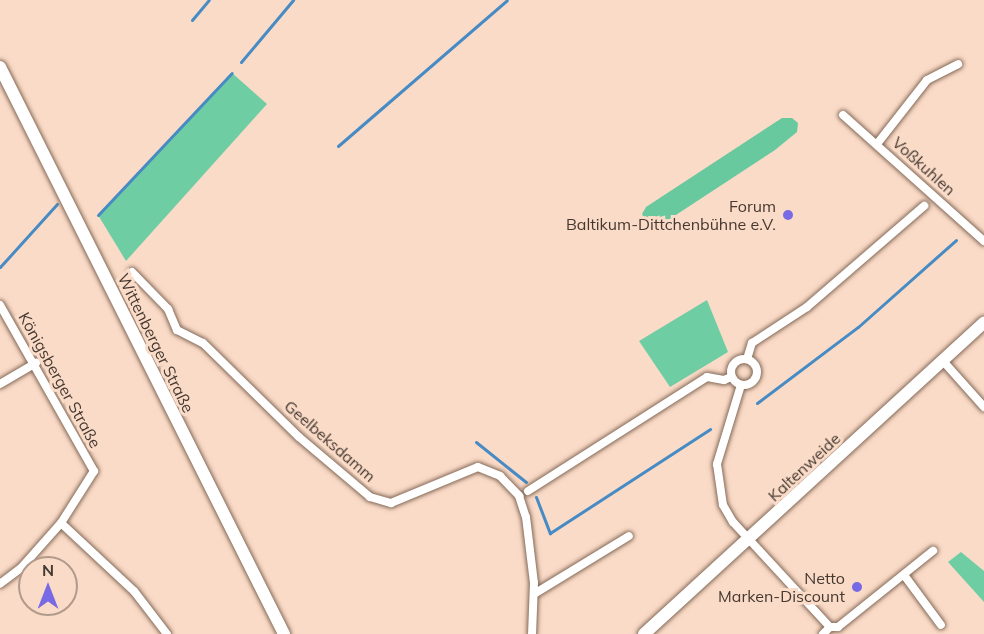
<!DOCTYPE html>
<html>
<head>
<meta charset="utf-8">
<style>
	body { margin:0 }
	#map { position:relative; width:984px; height:634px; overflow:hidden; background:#fadbc7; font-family:Mulish,sans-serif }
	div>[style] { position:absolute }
	.green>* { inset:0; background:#6fcda3 }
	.forest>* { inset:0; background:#68c89e }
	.stream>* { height:3px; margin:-1.5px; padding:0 1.5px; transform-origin:1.5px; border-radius:1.5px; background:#478bc4 }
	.roads { filter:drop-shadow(0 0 2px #846958) drop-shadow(0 0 2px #846958) }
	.minor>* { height:8px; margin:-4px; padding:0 4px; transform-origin:4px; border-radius:4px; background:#fff }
	.minor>.ring { margin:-4px; padding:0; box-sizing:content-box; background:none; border:8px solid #fff; border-radius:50% }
	.secondary>* { height:12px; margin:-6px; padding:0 6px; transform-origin:6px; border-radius:6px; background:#fff }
	.dots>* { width:16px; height:16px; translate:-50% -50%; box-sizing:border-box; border:3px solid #fadbc7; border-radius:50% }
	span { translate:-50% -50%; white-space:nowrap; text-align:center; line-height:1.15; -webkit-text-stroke:6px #fadbc7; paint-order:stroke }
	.street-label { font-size:16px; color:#443830 }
	.poi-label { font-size:16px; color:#443830 }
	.right { translate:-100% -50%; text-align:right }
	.north { position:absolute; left:18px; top:556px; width:60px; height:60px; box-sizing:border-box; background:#fadbc7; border:2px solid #b19a8b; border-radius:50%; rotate:0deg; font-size:16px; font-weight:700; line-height:24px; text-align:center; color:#443830 }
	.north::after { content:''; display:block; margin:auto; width:21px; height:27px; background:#7869e4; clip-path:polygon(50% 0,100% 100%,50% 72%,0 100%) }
</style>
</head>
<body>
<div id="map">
	<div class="green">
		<div style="clip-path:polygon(232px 73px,267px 104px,126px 261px,98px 215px)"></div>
		<div style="clip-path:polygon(707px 300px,728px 352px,670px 387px,639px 341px)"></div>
		<div style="clip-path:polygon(961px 552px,984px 571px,984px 602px,948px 562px)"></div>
	</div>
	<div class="forest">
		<div style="clip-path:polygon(782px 118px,792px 118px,798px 123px,797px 132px,775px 150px,656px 228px,648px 225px,642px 214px,646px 207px)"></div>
	</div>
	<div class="stream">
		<div style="left:192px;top:20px;width:26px;rotate:-50deg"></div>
		<div style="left:241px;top:62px;width:81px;rotate:-50deg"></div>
		<div style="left:338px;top:146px;width:223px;rotate:-40.8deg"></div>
		<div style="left:98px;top:215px;width:195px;rotate:-46.7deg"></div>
		<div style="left:0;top:267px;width:85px;rotate:-47.9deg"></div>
		<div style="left:757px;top:403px;width:126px;rotate:-37deg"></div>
		<div style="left:858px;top:327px;width:131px;rotate:-41.6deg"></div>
		<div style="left:476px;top:442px;width:64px;rotate:38.7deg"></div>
		<div style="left:536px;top:497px;width:39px;rotate:69deg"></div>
		<div style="left:550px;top:533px;width:191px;rotate:-33deg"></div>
	</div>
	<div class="roads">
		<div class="minor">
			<div style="left:843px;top:115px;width:189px;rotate:41.8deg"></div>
			<div style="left:877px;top:144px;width:81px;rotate:-52deg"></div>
			<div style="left:927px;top:80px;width:35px;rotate:-27deg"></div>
			<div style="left:132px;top:272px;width:52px;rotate:45.8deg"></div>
			<div style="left:168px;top:309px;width:23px;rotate:67deg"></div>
			<div style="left:177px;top:330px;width:29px;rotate:27deg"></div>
			<div style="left:203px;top:343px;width:134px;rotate:44.4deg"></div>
			<div style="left:299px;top:437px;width:93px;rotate:40.2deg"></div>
			<div style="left:370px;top:497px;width:22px;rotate:16deg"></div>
			<div style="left:391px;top:503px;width:94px;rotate:-22.5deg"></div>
			<div style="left:478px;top:467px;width:24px;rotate:22deg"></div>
			<div style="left:500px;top:476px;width:28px;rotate:46deg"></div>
			<div style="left:519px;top:496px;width:22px;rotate:72deg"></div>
			<div style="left:526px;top:517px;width:66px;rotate:83.1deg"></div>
			<div style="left:534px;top:583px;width:51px;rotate:92.2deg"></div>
			<div style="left:0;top:305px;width:191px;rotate:60.5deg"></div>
			<div style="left:94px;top:471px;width:62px;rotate:122.4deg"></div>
			<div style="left:61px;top:523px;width:60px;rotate:131.6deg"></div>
			<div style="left:21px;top:568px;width:26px;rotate:143deg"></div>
			<div class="ring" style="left:731px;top:359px;width:18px;height:18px"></div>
			<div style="left:747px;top:359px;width:17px;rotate:-73deg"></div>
			<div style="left:752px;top:343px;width:66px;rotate:-33.2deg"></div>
			<div style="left:807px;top:307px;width:155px;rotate:-40.8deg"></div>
			<div style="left:943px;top:361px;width:62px;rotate:48.3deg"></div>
			<div style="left:0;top:384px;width:42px;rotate:-30.3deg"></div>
			<div style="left:741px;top:385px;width:83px;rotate:106.9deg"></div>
			<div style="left:717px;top:464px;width:41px;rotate:81.7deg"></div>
			<div style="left:723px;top:505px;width:20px;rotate:60deg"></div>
			<div style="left:733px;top:522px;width:143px;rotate:47.3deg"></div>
			<div style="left:830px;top:627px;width:10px;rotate:135deg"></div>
			<div style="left:528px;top:491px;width:212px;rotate:-32.5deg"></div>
			<div style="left:707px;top:377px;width:17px;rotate:10deg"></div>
			<div style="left:724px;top:380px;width:8px;rotate:-23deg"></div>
			<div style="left:61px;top:523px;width:100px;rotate:43deg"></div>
			<div style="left:134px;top:591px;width:54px;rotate:52.5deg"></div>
			<div style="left:904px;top:575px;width:62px;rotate:53.5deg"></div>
			<div style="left:534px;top:594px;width:111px;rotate:-31.4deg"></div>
			<div style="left:830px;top:627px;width:8px"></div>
			<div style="left:838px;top:627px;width:122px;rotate:-38.7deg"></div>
		</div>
		<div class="secondary">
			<div style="left:0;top:67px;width:634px;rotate:63.39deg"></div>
			<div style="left:644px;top:634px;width:461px;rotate:-42.5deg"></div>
		</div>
	</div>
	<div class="dots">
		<div style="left:788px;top:215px;background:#7869e4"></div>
		<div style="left:857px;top:587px;background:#7869e4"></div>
	</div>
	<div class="street-label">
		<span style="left:924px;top:166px;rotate:42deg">Voßkuhlen</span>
		<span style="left:156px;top:343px;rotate:64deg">Wittenberger Straße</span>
		<span style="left:60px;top:380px;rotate:61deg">Königsberger Straße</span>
		<span style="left:330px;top:441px;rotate:41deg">Geelbeksdamm</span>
		<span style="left:804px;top:467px;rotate:-43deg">Kaltenweide</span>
	</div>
	<div class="poi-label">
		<span class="right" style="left:776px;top:215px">Forum<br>Baltikum-Dittchenbühne e.V.</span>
		<span class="right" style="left:845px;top:587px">Netto<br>Marken-Discount</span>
	</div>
	<div class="north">N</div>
</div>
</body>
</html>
